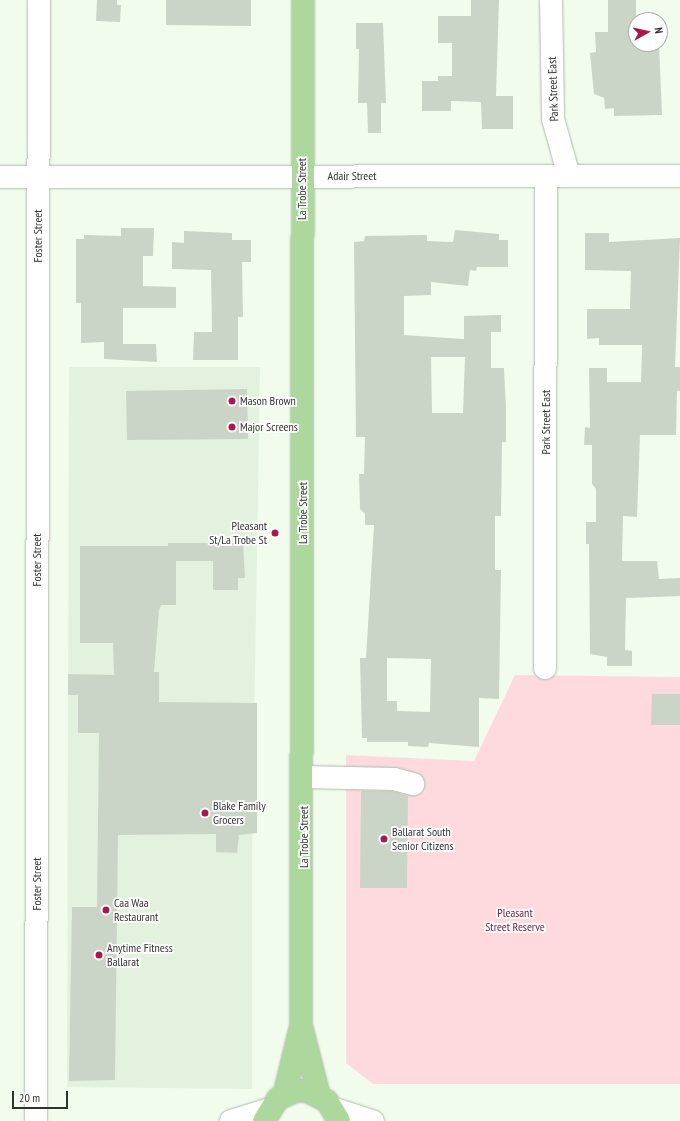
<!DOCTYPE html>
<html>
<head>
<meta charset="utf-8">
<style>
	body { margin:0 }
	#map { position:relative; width:680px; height:1121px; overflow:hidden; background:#f1fced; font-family:"PT Sans Narrow",sans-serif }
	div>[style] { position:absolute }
	.built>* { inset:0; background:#e2f2de }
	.green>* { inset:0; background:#fedadf }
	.building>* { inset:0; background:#cad5c7 }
	.roads { filter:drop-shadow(0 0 1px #b0bbae) drop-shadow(0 0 1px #b0bbae) }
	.minor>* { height:22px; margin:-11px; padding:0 11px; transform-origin:11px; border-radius:11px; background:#fff }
	.major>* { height:22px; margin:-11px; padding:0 11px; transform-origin:11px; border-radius:11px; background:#acd89e }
	.dots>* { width:11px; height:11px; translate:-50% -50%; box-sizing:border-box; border:2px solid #fff; border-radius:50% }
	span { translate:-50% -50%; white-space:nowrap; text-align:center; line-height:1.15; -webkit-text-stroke:3.5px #fff; paint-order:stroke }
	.street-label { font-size:12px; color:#30342f }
	.poi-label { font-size:12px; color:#30342f }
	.left { translate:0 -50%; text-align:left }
	.right { translate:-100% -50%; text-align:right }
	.park-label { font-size:12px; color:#7b1736 }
	.north { position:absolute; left:628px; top:12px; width:40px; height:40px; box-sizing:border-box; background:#fff; border:1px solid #acaeac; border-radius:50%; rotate:82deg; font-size:11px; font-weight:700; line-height:16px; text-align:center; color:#30342f }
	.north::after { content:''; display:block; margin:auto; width:14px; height:18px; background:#aa174a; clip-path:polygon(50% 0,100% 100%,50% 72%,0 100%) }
	.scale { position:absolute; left:12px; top:1091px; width:56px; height:18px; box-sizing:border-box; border:2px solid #30342f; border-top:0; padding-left:5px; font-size:12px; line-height:14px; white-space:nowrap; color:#30342f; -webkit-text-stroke:3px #fff; paint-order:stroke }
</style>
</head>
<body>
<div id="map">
	<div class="built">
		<div style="clip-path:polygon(69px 367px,260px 367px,252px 856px,252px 1089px,67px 1087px)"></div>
	</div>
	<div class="green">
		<div style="clip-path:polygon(515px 675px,680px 677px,680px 1084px,373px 1084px,346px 1063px,346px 755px,474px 761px)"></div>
	</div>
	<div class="building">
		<div style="clip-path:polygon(97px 0,117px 0,117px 5px,121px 5px,120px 22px,96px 21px)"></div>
		<div style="clip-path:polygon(166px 0,251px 0,251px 26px,166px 25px)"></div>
		<div style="clip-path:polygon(471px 0,499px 0,496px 96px,513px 96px,513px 129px,482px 129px,481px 102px,451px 101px,451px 111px,422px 111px,422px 81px,438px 81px,438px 76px,452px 76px,452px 43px,438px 43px,438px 16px,471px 16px)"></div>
		<div style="clip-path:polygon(608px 0,636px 0,636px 44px,659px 44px,662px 115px,614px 116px,614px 108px,605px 109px,604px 98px,594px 94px,590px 53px,596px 52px,595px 32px,608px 32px)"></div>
		<div style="clip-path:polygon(356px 23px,383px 23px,386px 103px,381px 103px,381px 133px,368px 133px,367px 103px,358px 103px,359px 49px,356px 49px)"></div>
		<div style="clip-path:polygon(121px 228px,154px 228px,153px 256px,143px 256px,143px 286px,176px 287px,176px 308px,123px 308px,123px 344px,156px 344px,157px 362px,104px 359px,104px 342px,81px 343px,81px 303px,76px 303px,76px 239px,84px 239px,84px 235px,121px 236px)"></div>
		<div style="clip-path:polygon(evenodd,455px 230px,499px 234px,499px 240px,508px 240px,508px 267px,477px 267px,476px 271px,470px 270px,468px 286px,431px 282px,431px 295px,404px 296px,404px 335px,464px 339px,464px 316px,501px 315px,501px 332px,491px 332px,491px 368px,504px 368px,506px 409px,506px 442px,502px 442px,501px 516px,495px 516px,495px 570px,501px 570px,499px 699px,479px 698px,479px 747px,429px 743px,428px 747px,408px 746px,408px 742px,367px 742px,367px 738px,362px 738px,360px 658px,366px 658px,374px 525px,365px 525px,365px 514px,360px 509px,359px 474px,364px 474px,365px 437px,356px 437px,354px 242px,364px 241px,365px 236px,427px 235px,427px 241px,453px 242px,455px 230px,431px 357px,465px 357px,463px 413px,432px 413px,431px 357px,455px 230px,387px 658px,431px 659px,430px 712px,397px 711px,397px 701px,387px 701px,387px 658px)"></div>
		<div style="clip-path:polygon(184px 231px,232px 233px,232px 240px,251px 240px,251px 262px,242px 262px,243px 317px,238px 317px,238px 360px,193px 360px,194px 332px,212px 332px,211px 270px,172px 269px,172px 242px,184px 243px)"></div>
		<div style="clip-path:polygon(585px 233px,609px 233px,609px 242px,680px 238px,675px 367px,680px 367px,680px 391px,677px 391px,676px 435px,640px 435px,637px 517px,623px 516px,622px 561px,657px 561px,659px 579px,680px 578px,680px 596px,626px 598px,625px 650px,632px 651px,632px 666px,607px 666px,607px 657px,590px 654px,589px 544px,586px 544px,586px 522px,596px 522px,596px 489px,592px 484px,592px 445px,584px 445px,585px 427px,590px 428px,589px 368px,607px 368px,607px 382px,641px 382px,642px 345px,599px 345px,599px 338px,587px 339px,587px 309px,630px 309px,631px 271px,585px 270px)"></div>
		<div style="clip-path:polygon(247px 389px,248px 439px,127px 440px,126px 391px)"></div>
		<div style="clip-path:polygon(168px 543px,243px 543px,245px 578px,238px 578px,238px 590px,213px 590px,213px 561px,176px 561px,176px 605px,161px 605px,159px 610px,154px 672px,159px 672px,159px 702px,257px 703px,257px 833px,239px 835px,237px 853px,216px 852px,216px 834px,118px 835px,115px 1080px,69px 1081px,72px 907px,97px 907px,99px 733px,78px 733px,78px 695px,68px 695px,68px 674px,114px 675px,113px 643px,80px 643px,80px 546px,168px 546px)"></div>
		<div style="clip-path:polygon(652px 694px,680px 694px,680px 725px,651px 725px)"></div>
		<div style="clip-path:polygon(361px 791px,392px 791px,408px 796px,407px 888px,360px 888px)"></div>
	</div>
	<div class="roads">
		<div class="minor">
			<div style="left:551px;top:0;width:119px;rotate:89deg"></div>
			<div style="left:553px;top:119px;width:59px;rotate:74.3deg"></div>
			<div style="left:0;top:177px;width:680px;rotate:-0.08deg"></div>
			<div style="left:545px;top:668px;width:492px;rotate:-89.9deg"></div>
			<div style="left:304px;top:777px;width:90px;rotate:1.3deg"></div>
			<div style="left:394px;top:779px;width:20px;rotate:15deg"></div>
			<div style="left:335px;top:1109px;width:40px;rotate:18deg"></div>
			<div style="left:36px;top:1121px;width:1121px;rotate:-89.85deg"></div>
			<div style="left:231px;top:1121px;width:39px;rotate:-17deg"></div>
		</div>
		<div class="major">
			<div style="left:302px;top:1029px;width:68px;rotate:75.6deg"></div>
			<div style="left:284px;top:1095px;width:71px;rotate:-76.2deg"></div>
			<div style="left:301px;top:1026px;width:1026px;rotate:-89.89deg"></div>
			<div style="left:264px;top:1121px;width:26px;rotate:-58deg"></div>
			<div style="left:278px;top:1099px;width:19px;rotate:-25deg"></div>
			<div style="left:295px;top:1091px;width:12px"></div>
			<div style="left:307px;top:1091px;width:22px;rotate:27deg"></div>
			<div style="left:327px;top:1101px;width:23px;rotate:59deg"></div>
		</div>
	</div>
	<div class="dots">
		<div style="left:232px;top:401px;background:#aa174a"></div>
		<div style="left:232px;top:427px;background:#aa174a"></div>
		<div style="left:275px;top:533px;background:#aa174a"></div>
		<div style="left:205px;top:813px;background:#aa174a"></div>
		<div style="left:384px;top:839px;background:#aa174a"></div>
		<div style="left:106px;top:910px;background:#aa174a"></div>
		<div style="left:99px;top:955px;background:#aa174a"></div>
	</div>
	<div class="street-label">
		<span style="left:553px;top:89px;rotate:-92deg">Park Street East</span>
		<span style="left:352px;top:176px">Adair Street</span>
		<span style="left:302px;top:189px;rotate:-90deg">La Trobe Street</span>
		<span style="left:38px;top:236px;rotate:-90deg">Foster Street</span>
		<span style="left:546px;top:422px;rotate:-90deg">Park Street East</span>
		<span style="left:303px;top:513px;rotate:-90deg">La Trobe Street</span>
		<span style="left:37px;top:560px;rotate:-90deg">Foster Street</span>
		<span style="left:304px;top:837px;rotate:-90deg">La Trobe Street</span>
		<span style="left:37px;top:884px;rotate:-90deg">Foster Street</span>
	</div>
	<div class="poi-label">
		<span class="left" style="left:240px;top:401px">Mason Brown</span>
		<span class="left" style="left:240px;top:427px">Major Screens</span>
		<span class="right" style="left:267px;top:533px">Pleasant<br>St/La Trobe St</span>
		<span class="left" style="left:213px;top:813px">Blake Family<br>Grocers</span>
		<span class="left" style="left:392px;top:839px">Ballarat South<br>Senior Citizens</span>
		<span class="left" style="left:114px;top:910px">Caa Waa<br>Restaurant</span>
		<span class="left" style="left:107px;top:955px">Anytime Fitness<br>Ballarat</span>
	</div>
	<div class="park-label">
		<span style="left:515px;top:920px">Pleasant<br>Street Reserve</span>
	</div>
	<div class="north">N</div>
	<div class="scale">20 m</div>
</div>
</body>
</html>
